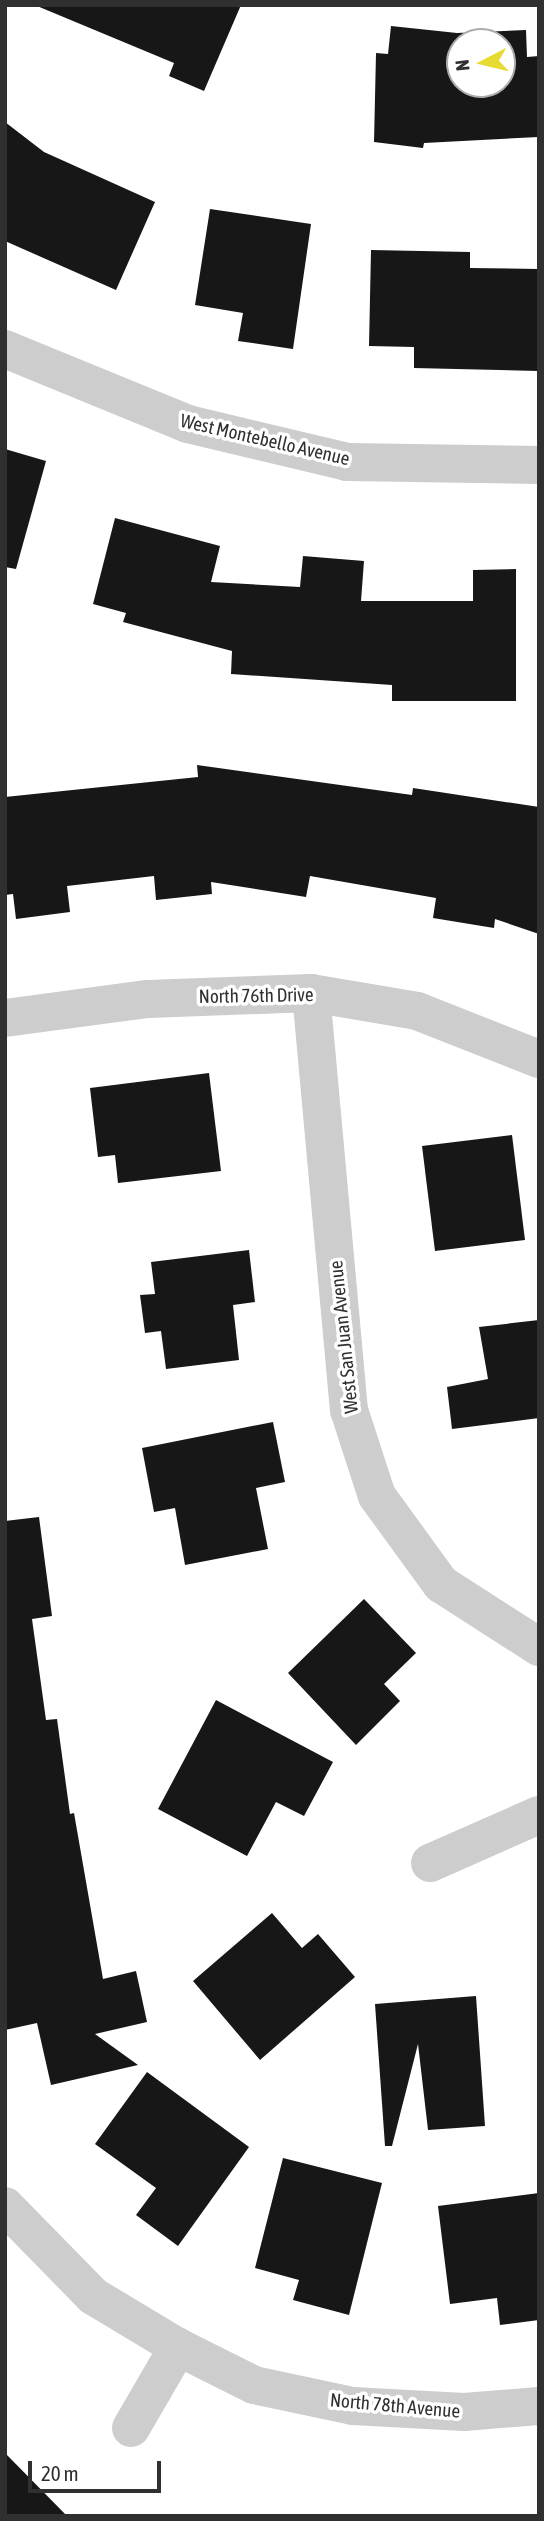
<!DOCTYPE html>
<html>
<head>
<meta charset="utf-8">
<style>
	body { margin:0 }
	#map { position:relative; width:544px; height:2521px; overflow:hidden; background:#fff; font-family:"Asap Condensed",sans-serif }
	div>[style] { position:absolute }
	.building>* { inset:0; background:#171717 }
	.minor>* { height:38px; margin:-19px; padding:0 19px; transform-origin:19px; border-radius:19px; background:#cdcdcd }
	span { translate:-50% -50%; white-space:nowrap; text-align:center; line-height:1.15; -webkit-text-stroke:7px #fff; paint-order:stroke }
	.street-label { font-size:19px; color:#303030 }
	.frame { position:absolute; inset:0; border:7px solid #303030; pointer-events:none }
	.north { position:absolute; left:446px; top:28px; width:70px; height:70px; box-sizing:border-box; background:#fff; border:2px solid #acacac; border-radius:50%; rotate:263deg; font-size:19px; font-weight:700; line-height:28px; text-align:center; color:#303030 }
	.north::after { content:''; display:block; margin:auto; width:24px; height:32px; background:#e6da33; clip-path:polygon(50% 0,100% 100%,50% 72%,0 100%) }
	.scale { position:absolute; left:28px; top:2461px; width:133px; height:32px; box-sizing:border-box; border:4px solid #303030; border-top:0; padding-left:9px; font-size:21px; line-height:24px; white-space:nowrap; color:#303030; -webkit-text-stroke:5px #fff; paint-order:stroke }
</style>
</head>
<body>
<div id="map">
	<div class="building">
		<div style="clip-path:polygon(241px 5px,204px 91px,169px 76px,174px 63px,37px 6px)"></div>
		<div style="clip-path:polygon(evenodd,391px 26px,457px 33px,526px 30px,527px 57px,539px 56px,539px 137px,424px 143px,423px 148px,374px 142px,376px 53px,388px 54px,391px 26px,460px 42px,502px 42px,502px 84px,460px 84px,460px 42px)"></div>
		<div style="clip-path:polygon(5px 122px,44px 152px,155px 202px,116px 290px,5px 241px)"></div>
		<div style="clip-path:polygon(210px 209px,311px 224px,293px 349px,238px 341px,243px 313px,195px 305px)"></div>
		<div style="clip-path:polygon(371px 250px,470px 252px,470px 268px,539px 269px,539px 371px,414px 368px,414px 347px,369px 346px)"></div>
		<div style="clip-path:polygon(5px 449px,46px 461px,16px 569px,5px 567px)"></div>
		<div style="clip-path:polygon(115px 518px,220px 546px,211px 582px,300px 587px,303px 556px,364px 561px,361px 601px,473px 601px,473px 570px,516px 569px,516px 701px,392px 701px,392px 685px,231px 674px,232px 651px,123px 622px,126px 613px,93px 604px)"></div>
		<div style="clip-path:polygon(197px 765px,412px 795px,413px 788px,539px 807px,539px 934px,495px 919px,494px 928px,433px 918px,436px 898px,310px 876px,306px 897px,211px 882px,212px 894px,156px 900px,154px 876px,67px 886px,70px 912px,16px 919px,13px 894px,5px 895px,5px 797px,198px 777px)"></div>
		<div style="clip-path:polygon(209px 1073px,221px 1171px,118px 1183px,115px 1155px,98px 1157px,90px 1088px)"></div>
		<div style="clip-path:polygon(512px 1135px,525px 1240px,435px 1251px,422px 1146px)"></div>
		<div style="clip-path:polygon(249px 1250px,255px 1302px,233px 1305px,239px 1360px,166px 1369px,161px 1331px,145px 1333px,140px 1295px,155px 1294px,151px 1262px)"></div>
		<div style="clip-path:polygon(539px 1320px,539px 1418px,452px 1429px,447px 1387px,488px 1379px,479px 1327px)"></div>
		<div style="clip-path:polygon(273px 1422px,285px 1482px,256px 1488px,268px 1549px,185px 1565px,175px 1508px,154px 1512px,142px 1448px)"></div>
		<div style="clip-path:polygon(39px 1517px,52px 1616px,32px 1619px,46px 1720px,57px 1719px,70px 1814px,74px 1813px,103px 1979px,136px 1971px,147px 2022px,95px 2034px,138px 2065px,51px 2085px,37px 2023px,5px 2030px,5px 1521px)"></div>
		<div style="clip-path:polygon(364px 1599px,416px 1653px,384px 1684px,400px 1701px,356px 1745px,288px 1673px)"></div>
		<div style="clip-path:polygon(216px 1700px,333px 1762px,304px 1816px,276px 1802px,247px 1856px,158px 1809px)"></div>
		<div style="clip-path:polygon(272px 1913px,302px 1948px,318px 1934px,355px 1977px,260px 2060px,193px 1981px)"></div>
		<div style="clip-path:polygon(476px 1996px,485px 2126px,428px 2130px,418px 2044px,392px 2146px,385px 2146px,375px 2004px)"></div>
		<div style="clip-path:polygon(147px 2072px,249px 2147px,178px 2246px,136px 2215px,156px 2188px,95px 2144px)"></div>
		<div style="clip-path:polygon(283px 2158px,382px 2183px,349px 2315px,293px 2300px,299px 2280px,255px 2268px)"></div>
		<div style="clip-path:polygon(539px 2193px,539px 2320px,500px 2325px,497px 2298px,450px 2304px,438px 2206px)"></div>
		<div style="clip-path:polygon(5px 2453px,67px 2516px,5px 2516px)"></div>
	</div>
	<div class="minor">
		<div style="left:5px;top:349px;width:198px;rotate:22.3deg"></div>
		<div style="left:188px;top:424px;width:163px;rotate:13.4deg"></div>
		<div style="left:347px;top:462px;width:192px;rotate:0.9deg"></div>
		<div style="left:311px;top:993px;width:419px;rotate:84.8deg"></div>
		<div style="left:349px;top:1410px;width:90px;rotate:72deg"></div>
		<div style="left:377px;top:1496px;width:109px;rotate:54deg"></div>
		<div style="left:441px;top:1584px;width:117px;rotate:32.7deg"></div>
		<div style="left:5px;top:1018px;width:144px;rotate:-7.6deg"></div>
		<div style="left:148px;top:999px;width:163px;rotate:-2.1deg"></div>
		<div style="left:311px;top:993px;width:108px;rotate:9.6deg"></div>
		<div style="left:417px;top:1011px;width:131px;rotate:21.5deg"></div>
		<div style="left:430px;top:1863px;width:119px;rotate:-23.8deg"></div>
		<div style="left:5px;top:2206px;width:126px;rotate:45.6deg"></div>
		<div style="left:93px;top:2296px;width:99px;rotate:31deg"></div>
		<div style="left:178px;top:2347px;width:85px;rotate:26.6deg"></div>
		<div style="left:254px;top:2385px;width:101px;rotate:12deg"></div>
		<div style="left:353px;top:2406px;width:111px;rotate:3.1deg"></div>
		<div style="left:464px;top:2412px;width:75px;rotate:-4.6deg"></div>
		<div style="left:131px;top:2428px;width:94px;rotate:-59.9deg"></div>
	</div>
	<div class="street-label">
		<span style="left:265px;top:440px;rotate:13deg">West Montebello Avenue</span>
		<span style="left:256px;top:996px;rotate:-1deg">North 76th Drive</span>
		<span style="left:344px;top:1337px;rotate:-96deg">West San Juan Avenue</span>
		<span style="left:395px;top:2406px;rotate:5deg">North 78th Avenue</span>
	</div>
	<div class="frame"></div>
	<div class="north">N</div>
	<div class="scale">20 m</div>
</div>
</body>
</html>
